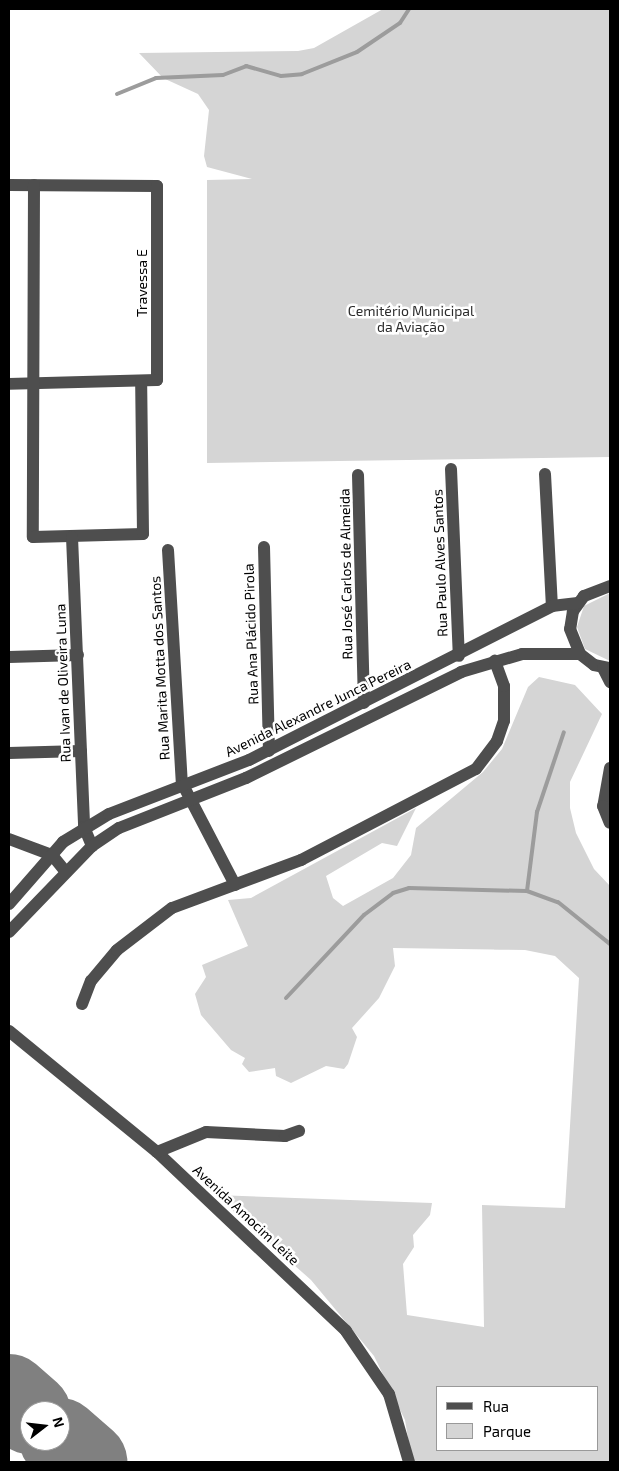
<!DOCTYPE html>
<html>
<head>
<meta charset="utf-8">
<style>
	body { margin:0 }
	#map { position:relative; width:619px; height:1471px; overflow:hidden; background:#fff; font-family:"Exo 2",sans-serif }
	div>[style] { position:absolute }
	.green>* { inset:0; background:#d5d5d5 }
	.stream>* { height:4px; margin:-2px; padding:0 2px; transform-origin:2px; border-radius:2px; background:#9c9c9c }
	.runway>* { height:82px; margin:-41px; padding:0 41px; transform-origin:41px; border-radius:41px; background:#808080 }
	.minor>* { height:12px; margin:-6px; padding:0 6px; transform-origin:6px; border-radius:6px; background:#4e4e4e }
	span { translate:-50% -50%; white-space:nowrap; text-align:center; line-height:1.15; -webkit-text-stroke:5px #fff; paint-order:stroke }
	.street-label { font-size:14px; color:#000 }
	.park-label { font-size:14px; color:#2c2c2c }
	.frame { position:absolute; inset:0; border:10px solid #000; pointer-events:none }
	.legend { position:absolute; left:436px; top:1386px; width:162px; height:65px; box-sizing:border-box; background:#fff; border:1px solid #999; margin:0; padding:6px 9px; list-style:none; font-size:15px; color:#000 }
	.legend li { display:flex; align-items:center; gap:10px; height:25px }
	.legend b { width:25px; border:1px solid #999 }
	.north { position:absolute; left:20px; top:1401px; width:50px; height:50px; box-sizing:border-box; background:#fff; border:1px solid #999; border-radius:50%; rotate:74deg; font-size:14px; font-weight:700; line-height:20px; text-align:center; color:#000 }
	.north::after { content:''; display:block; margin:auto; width:18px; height:22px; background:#000; clip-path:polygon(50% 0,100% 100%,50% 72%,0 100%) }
</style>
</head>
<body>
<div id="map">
	<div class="green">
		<div style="clip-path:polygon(383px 9px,610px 9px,610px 457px,207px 463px,207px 180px,252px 179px,207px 167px,204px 156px,209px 110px,198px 94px,163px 78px,139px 53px,298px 51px,314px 48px)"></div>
		<div style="clip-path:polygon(610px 593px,610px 661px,585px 649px,577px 627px,584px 606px)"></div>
		<div style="clip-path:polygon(evenodd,539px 677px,575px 685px,602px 714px,570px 782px,570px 808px,576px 833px,594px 869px,610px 886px,610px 1462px,412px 1462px,405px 1420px,374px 1356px,311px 1280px,215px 1195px,432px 1203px,430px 1215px,413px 1235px,414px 1247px,403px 1264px,407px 1315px,484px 1327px,482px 1205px,565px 1208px,579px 978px,555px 956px,525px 950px,393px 948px,395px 966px,379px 998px,352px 1028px,357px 1037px,348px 1064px,344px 1069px,326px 1066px,291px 1083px,276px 1076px,275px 1068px,249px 1072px,242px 1064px,245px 1058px,231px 1050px,201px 1015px,195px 994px,206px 977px,202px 965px,248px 946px,228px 900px,251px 898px,416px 808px,397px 846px,382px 843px,326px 876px,333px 898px,343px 906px,393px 878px,411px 855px,416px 828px,483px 772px,502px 749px,528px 687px,539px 677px,438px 1387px,598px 1387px,598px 1450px,438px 1450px,438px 1387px)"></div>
	</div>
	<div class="stream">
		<div style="left:117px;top:94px;width:42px;rotate:-22.3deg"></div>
		<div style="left:156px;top:78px;width:67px;rotate:-2.6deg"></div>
		<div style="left:223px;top:75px;width:25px;rotate:-21deg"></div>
		<div style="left:246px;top:66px;width:36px;rotate:16deg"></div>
		<div style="left:281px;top:76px;width:21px;rotate:-5deg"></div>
		<div style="left:302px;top:74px;width:59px;rotate:-21.8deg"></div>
		<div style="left:357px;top:52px;width:52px;rotate:-34deg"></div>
		<div style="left:400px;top:23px;width:17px;rotate:-57deg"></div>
		<div style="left:527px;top:891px;width:80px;rotate:-82.8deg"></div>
		<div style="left:537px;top:812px;width:84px;rotate:-71.4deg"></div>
		<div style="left:286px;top:998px;width:114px;rotate:-46.8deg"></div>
		<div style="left:364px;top:915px;width:36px;rotate:-37deg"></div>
		<div style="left:393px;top:893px;width:17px;rotate:-17deg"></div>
		<div style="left:409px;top:888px;width:118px;rotate:1.5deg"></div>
		<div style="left:527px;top:891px;width:33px;rotate:20deg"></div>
		<div style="left:558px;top:902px;width:67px;rotate:38.9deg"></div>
	</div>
	<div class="runway">
		<div style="left:9px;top:1395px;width:28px;rotate:41deg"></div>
		<div style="left:60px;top:1439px;width:35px;rotate:41deg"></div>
	</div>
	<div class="minor">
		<div style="left:9px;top:185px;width:148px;rotate:0.4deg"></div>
		<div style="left:157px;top:186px;width:194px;rotate:90deg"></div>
		<div style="left:157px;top:380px;width:148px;rotate:178.5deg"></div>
		<div style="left:34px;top:185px;width:352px;rotate:90.2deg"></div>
		<div style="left:33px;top:537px;width:110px;rotate:-1.6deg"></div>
		<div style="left:143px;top:534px;width:153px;rotate:-90.7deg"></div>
		<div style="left:451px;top:469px;width:187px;rotate:87.6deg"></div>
		<div style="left:545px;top:474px;width:132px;rotate:87deg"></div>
		<div style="left:358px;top:475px;width:228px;rotate:88.5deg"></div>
		<div style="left:72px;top:537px;width:290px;rotate:87.6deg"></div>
		<div style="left:84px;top:827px;width:21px;rotate:67deg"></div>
		<div style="left:264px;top:547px;width:204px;rotate:88.6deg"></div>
		<div style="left:168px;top:550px;width:233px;rotate:86.6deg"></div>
		<div style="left:182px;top:783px;width:115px;rotate:62.5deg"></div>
		<div style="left:610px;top:586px;width:28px;rotate:159deg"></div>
		<div style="left:584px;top:596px;width:19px;rotate:126deg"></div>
		<div style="left:573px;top:611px;width:18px;rotate:99deg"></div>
		<div style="left:570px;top:629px;width:27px;rotate:68deg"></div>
		<div style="left:580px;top:654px;width:18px;rotate:38deg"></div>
		<div style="left:594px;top:665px;width:16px;rotate:11deg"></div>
		<div style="left:9px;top:657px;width:69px;rotate:-1.7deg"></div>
		<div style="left:603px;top:668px;width:16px;rotate:63deg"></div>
		<div style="left:9px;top:753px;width:72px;rotate:-1.6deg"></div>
		<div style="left:610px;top:768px;width:39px;rotate:100deg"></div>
		<div style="left:603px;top:806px;width:18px;rotate:68deg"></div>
		<div style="left:9px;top:839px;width:46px;rotate:20.4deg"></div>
		<div style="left:52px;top:855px;width:22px;rotate:51deg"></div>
		<div style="left:9px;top:904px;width:82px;rotate:-48.9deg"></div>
		<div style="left:63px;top:842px;width:54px;rotate:-31.3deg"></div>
		<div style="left:109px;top:814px;width:150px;rotate:-21.1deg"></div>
		<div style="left:249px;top:760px;width:340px;rotate:-26.9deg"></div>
		<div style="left:552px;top:606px;width:26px;rotate:-7deg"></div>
		<div style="left:9px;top:932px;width:120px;rotate:-46deg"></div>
		<div style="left:92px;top:846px;width:32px;rotate:-34deg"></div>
		<div style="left:119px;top:828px;width:136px;rotate:-21.5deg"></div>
		<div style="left:246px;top:778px;width:240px;rotate:-26.2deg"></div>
		<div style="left:461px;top:672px;width:64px;rotate:-16.4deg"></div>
		<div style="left:522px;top:654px;width:58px"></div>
		<div style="left:82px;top:1004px;width:25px;rotate:-69deg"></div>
		<div style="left:91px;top:981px;width:40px;rotate:-50deg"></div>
		<div style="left:117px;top:950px;width:69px;rotate:-37.4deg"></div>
		<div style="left:172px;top:908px;width:138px;rotate:-20.4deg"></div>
		<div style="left:301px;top:860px;width:197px;rotate:-27.5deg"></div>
		<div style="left:476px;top:769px;width:35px;rotate:-53deg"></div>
		<div style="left:497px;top:741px;width:21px;rotate:-71deg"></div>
		<div style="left:504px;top:721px;width:35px;rotate:-90deg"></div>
		<div style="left:504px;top:686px;width:27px;rotate:-110deg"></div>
		<div style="left:9px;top:1031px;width:191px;rotate:39.3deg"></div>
		<div style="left:157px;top:1152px;width:260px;rotate:43.4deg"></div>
		<div style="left:346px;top:1331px;width:76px;rotate:55.7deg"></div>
		<div style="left:389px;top:1394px;width:71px;rotate:73.6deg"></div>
		<div style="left:157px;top:1152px;width:53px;rotate:-22.2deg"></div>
		<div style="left:206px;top:1132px;width:79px;rotate:2.9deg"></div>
		<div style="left:285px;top:1136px;width:15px;rotate:-20deg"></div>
	</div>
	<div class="street-label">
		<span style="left:142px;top:283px;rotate:-90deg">Travessa E</span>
		<span style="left:440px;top:563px;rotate:-92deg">Rua Paulo Alves Santos</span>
		<span style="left:346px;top:574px;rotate:-91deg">Rua José Carlos de Almeida</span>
		<span style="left:251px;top:634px;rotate:-92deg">Rua Ana Plácido Pirola</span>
		<span style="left:160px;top:668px;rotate:-93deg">Rua Marita Motta dos Santos</span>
		<span style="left:63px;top:683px;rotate:-92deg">Rua Ivan de Oliveira Luna</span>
		<span style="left:318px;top:708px;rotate:-26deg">Avenida Alexandre Junca Pereira</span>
		<span style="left:246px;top:1215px;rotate:43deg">Avenida Amocim Leite</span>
	</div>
	<div class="park-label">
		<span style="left:411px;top:319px">Cemitério Municipal<br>da Aviação</span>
	</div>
	<div class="frame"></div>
	<ul class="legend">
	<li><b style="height:6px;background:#4e4e4e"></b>Rua</li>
	<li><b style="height:14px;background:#d5d5d5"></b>Parque</li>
	</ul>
	<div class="north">N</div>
</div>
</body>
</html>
